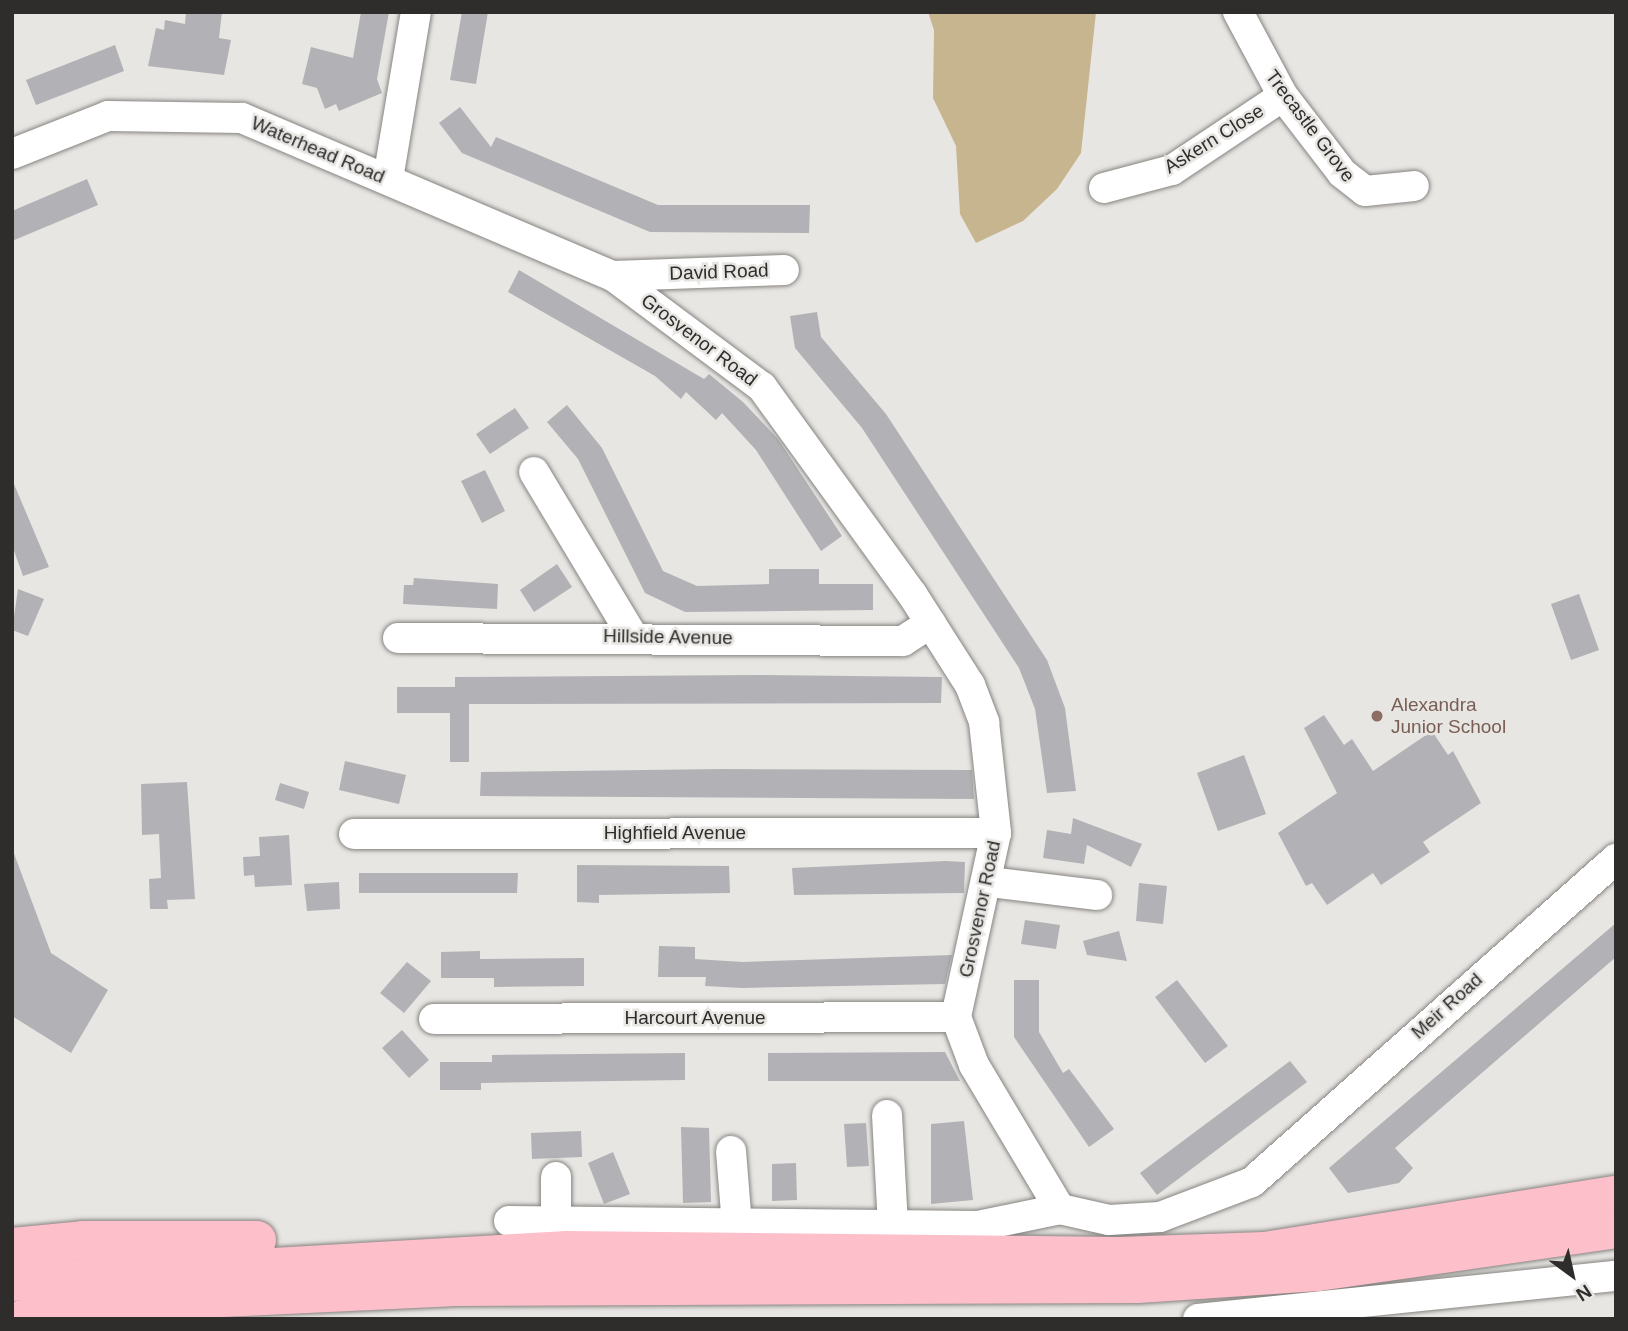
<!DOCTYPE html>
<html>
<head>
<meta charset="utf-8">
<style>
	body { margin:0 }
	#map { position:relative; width:1628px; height:1331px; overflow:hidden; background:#e8e6e3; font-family:Helvetica,sans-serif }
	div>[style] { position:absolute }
	.green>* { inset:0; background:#c7b590 }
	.building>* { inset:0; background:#b2b1b5 }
	.roads { filter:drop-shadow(0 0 2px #868481) drop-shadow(0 0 2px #868481) }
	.minor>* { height:30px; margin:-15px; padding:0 15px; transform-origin:15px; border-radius:15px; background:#fff }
	.highway>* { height:38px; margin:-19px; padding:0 19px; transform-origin:19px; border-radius:19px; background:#fdbfca }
	.dots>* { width:19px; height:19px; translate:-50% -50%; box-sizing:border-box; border:4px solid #e8e6e3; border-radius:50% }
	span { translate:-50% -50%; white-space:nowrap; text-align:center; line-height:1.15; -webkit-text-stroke:5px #e8e6e3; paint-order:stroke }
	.street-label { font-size:19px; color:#2e2d2c }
	.education-label { font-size:19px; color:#785e54 }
	.left { translate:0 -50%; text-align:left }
	.frame { position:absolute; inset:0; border:14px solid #2e2d2c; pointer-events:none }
	.north { position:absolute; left:1537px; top:1240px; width:70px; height:70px; -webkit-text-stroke:5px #e8e6e3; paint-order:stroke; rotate:147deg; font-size:19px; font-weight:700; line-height:28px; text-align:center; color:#2e2d2c }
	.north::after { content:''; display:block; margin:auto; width:24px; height:32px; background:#2e2d2c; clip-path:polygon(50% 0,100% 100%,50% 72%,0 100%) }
</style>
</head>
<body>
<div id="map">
	<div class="green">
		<div style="clip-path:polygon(928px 12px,1096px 12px,1081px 153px,1057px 189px,1023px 221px,976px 243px,960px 214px,956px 146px,933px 98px,934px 30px)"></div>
	</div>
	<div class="building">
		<div style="clip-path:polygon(186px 12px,222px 12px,219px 38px,231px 40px,224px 75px,148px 66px,156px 28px,164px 30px,165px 20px,185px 24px)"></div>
		<div style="clip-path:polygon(361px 12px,389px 12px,377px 79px,382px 93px,339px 111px,336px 104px,325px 109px,317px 88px,302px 84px,311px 47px,353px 58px)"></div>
		<div style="clip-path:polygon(462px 12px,488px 12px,476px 84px,450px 80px)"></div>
		<div style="clip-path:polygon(115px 45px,124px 71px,36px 105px,26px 80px)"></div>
		<div style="clip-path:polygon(460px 107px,491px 147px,496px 137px,658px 205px,810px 205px,809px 233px,650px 232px,462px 153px,439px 123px)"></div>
		<div style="clip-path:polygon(87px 179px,98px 205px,12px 241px,12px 211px)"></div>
		<div style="clip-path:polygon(519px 270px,704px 379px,709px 374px,743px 402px,778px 439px,842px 536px,821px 551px,756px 450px,722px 413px,716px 420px,686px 392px,681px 399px,655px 376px,508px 292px)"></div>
		<div style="clip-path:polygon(817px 312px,821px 337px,886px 414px,1047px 660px,1065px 708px,1076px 791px,1047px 793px,1035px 709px,1019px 668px,862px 428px,795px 348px,790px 316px)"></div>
		<div style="clip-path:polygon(567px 405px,602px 448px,663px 571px,697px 586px,769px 584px,769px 569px,819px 569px,819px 584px,873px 584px,873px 610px,685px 612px,645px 593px,578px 459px,547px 422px)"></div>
		<div style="clip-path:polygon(515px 408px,529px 428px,490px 454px,476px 434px)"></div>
		<div style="clip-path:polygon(485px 470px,505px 511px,482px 523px,461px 481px)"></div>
		<div style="clip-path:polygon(14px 484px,49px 567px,23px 576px,12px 545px)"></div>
		<div style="clip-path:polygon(557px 564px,572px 587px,534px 612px,520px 590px)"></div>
		<div style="clip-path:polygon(414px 578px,498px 584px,497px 609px,403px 604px,404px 585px,413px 585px)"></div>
		<div style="clip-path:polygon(18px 589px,44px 599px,28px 636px,12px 630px)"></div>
		<div style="clip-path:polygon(1579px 594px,1599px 650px,1571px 660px,1551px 604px)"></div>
		<div style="clip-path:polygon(756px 675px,942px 677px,941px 703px,469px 704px,469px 762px,450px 762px,450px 713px,397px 713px,397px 687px,455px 687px,455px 677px)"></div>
		<div style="clip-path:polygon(1324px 715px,1344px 745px,1352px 739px,1373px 771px,1432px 731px,1448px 755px,1453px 751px,1481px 803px,1423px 842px,1430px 852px,1381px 885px,1373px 873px,1327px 905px,1312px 883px,1306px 886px,1278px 833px,1337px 793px,1304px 728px)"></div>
		<div style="clip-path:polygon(1244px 755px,1266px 814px,1218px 831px,1197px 773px)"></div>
		<div style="clip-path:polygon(345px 761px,406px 775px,399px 804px,339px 790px)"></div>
		<div style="clip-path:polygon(723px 769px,972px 770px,974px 799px,480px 796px,481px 772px)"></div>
		<div style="clip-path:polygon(187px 782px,195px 899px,167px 900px,168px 909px,150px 909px,149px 879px,161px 878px,159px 834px,142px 835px,141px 784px)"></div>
		<div style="clip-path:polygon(280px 783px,309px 792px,304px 809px,275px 800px)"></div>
		<div style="clip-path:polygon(1073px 818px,1142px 844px,1131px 867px,1087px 845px,1084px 864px,1043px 858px,1047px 830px,1071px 834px)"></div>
		<div style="clip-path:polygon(289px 835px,292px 885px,255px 887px,254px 875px,244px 876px,243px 857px,260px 856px,259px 837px)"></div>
		<div style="clip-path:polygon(12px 848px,51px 953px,108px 990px,71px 1053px,12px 1016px)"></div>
		<div style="clip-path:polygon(945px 861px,965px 862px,964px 893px,794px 895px,792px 868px)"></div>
		<div style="clip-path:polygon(577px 865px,729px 866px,730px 893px,599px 895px,599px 903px,577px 902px)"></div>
		<div style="clip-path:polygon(359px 873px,518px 873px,517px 893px,359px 893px)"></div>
		<div style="clip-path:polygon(339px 882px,340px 909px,307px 911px,304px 884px)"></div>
		<div style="clip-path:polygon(1139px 883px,1167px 886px,1163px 924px,1136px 921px)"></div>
		<div style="clip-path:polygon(1025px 920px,1060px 925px,1056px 949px,1021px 944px)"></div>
		<div style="clip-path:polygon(1616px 923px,1616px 957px,1395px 1148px,1413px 1168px,1399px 1183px,1348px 1193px,1329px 1168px)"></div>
		<div style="clip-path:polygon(1119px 931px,1127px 961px,1087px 955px,1083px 941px)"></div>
		<div style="clip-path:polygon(659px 946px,695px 947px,695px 959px,743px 962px,952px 955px,945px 984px,742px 988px,705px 986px,706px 977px,658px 977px)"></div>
		<div style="clip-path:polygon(480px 951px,480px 959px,584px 958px,584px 986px,494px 987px,494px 978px,441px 978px,441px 952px)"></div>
		<div style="clip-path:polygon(407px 962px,431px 981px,404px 1013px,380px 993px)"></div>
		<div style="clip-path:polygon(1014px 980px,1039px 980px,1039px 1032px,1063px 1073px,1069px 1069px,1114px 1129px,1089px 1147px,1014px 1037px)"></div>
		<div style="clip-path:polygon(1177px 980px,1228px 1046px,1205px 1063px,1155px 997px)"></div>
		<div style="clip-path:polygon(402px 1030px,429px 1060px,409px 1078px,382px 1048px)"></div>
		<div style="clip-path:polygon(945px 1052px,960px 1081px,768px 1081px,768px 1053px)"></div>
		<div style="clip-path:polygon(685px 1053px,685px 1080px,481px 1083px,481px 1090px,440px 1090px,440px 1062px,492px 1062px,492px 1055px)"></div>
		<div style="clip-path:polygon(1290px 1061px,1307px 1082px,1157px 1195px,1140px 1173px)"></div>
		<div style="clip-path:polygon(964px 1121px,973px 1200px,931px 1204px,931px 1124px)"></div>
		<div style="clip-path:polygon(866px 1123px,869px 1166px,847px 1167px,844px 1124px)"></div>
		<div style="clip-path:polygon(681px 1127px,709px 1128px,711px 1202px,683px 1203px)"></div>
		<div style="clip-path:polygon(581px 1131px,582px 1157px,532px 1159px,531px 1133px)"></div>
		<div style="clip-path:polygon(613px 1152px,630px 1194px,604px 1204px,588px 1163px)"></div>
		<div style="clip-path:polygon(796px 1163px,797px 1200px,772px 1201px,772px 1164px)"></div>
	</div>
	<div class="roads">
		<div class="minor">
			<div style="left:1238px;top:12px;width:95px;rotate:61.8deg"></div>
			<div style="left:1283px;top:96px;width:97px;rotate:52.5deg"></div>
			<div style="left:1342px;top:173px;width:29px;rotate:38deg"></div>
			<div style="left:1365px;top:191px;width:49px;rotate:-5.8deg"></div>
			<div style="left:12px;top:154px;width:103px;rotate:-21.6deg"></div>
			<div style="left:108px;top:116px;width:134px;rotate:0.9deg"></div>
			<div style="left:242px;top:118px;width:403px;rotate:23.1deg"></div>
			<div style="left:613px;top:276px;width:186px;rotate:36.7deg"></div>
			<div style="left:762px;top:387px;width:256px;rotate:54.1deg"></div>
			<div style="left:912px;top:594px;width:108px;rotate:57.5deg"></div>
			<div style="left:970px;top:685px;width:40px;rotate:69deg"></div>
			<div style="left:984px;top:722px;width:112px;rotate:83.8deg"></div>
			<div style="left:996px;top:833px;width:188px;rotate:102.3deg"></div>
			<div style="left:956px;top:1017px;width:51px;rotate:69.4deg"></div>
			<div style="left:974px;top:1065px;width:168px;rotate:59.2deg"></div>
			<div style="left:1060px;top:1209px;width:50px;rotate:12.7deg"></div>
			<div style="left:1109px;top:1220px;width:51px;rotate:-3.4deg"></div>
			<div style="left:1160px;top:1217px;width:98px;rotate:-20.8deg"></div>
			<div style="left:1252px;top:1182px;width:487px;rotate:-41.6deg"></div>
			<div style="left:388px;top:179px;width:169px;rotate:-80.5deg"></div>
			<div style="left:1104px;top:188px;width:70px;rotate:-14.8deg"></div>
			<div style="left:1172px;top:170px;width:133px;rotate:-33.7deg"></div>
			<div style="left:613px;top:276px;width:171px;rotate:-2deg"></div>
			<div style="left:534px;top:472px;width:190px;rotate:59deg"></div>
			<div style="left:398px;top:638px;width:505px;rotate:0.34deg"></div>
			<div style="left:903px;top:641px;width:33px;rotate:-33deg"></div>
			<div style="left:354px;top:834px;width:642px;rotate:-0.09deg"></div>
			<div style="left:989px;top:882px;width:109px;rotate:6.9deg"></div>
			<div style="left:434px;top:1019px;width:522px;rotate:-0.22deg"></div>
			<div style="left:887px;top:1115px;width:112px;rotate:86.9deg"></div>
			<div style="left:731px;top:1151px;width:74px;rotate:85.4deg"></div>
			<div style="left:556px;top:1177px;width:45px;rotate:90deg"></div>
			<div style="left:509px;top:1221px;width:469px;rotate:0.6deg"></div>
			<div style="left:978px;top:1226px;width:84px;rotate:-11.7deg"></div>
			<div style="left:1198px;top:1319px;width:420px;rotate:-5.9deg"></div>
		</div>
		<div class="highway">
			<div style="left:12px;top:1247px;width:71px;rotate:-5.6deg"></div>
			<div style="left:83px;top:1240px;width:174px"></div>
			<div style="left:12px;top:1282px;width:556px;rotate:-3.3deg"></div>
			<div style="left:567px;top:1250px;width:552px;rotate:0.62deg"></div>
			<div style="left:1119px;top:1256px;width:146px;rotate:-2deg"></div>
			<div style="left:1265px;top:1251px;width:355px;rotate:-9.1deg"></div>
			<div style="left:22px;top:1319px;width:158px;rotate:-6.9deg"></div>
			<div style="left:179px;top:1300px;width:272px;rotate:-2.7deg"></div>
			<div style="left:451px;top:1287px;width:687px;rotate:-0.25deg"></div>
			<div style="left:1138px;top:1284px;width:180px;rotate:-3.8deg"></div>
			<div style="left:1318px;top:1272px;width:301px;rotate:-8.2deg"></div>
		</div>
	</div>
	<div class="dots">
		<div style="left:1377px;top:716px;background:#8d6e63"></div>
	</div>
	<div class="street-label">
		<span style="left:1310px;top:126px;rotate:53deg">Trecastle Grove</span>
		<span style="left:1214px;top:139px;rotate:-32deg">Askern Close</span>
		<span style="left:318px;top:150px;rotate:23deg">Waterhead Road</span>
		<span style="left:719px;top:272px;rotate:-2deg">David Road</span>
		<span style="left:699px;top:340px;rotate:37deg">Grosvenor Road</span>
		<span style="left:668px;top:637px;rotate:1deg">Hillside Avenue</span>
		<span style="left:675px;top:833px">Highfield Avenue</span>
		<span style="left:980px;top:909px;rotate:-78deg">Grosvenor Road</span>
		<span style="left:1447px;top:1006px;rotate:-42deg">Meir Road</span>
		<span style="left:695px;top:1018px">Harcourt Avenue</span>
	</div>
	<div class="education-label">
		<span class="left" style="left:1391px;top:716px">Alexandra<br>Junior School</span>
	</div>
	<div class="frame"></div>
	<div class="north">N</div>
</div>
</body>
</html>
